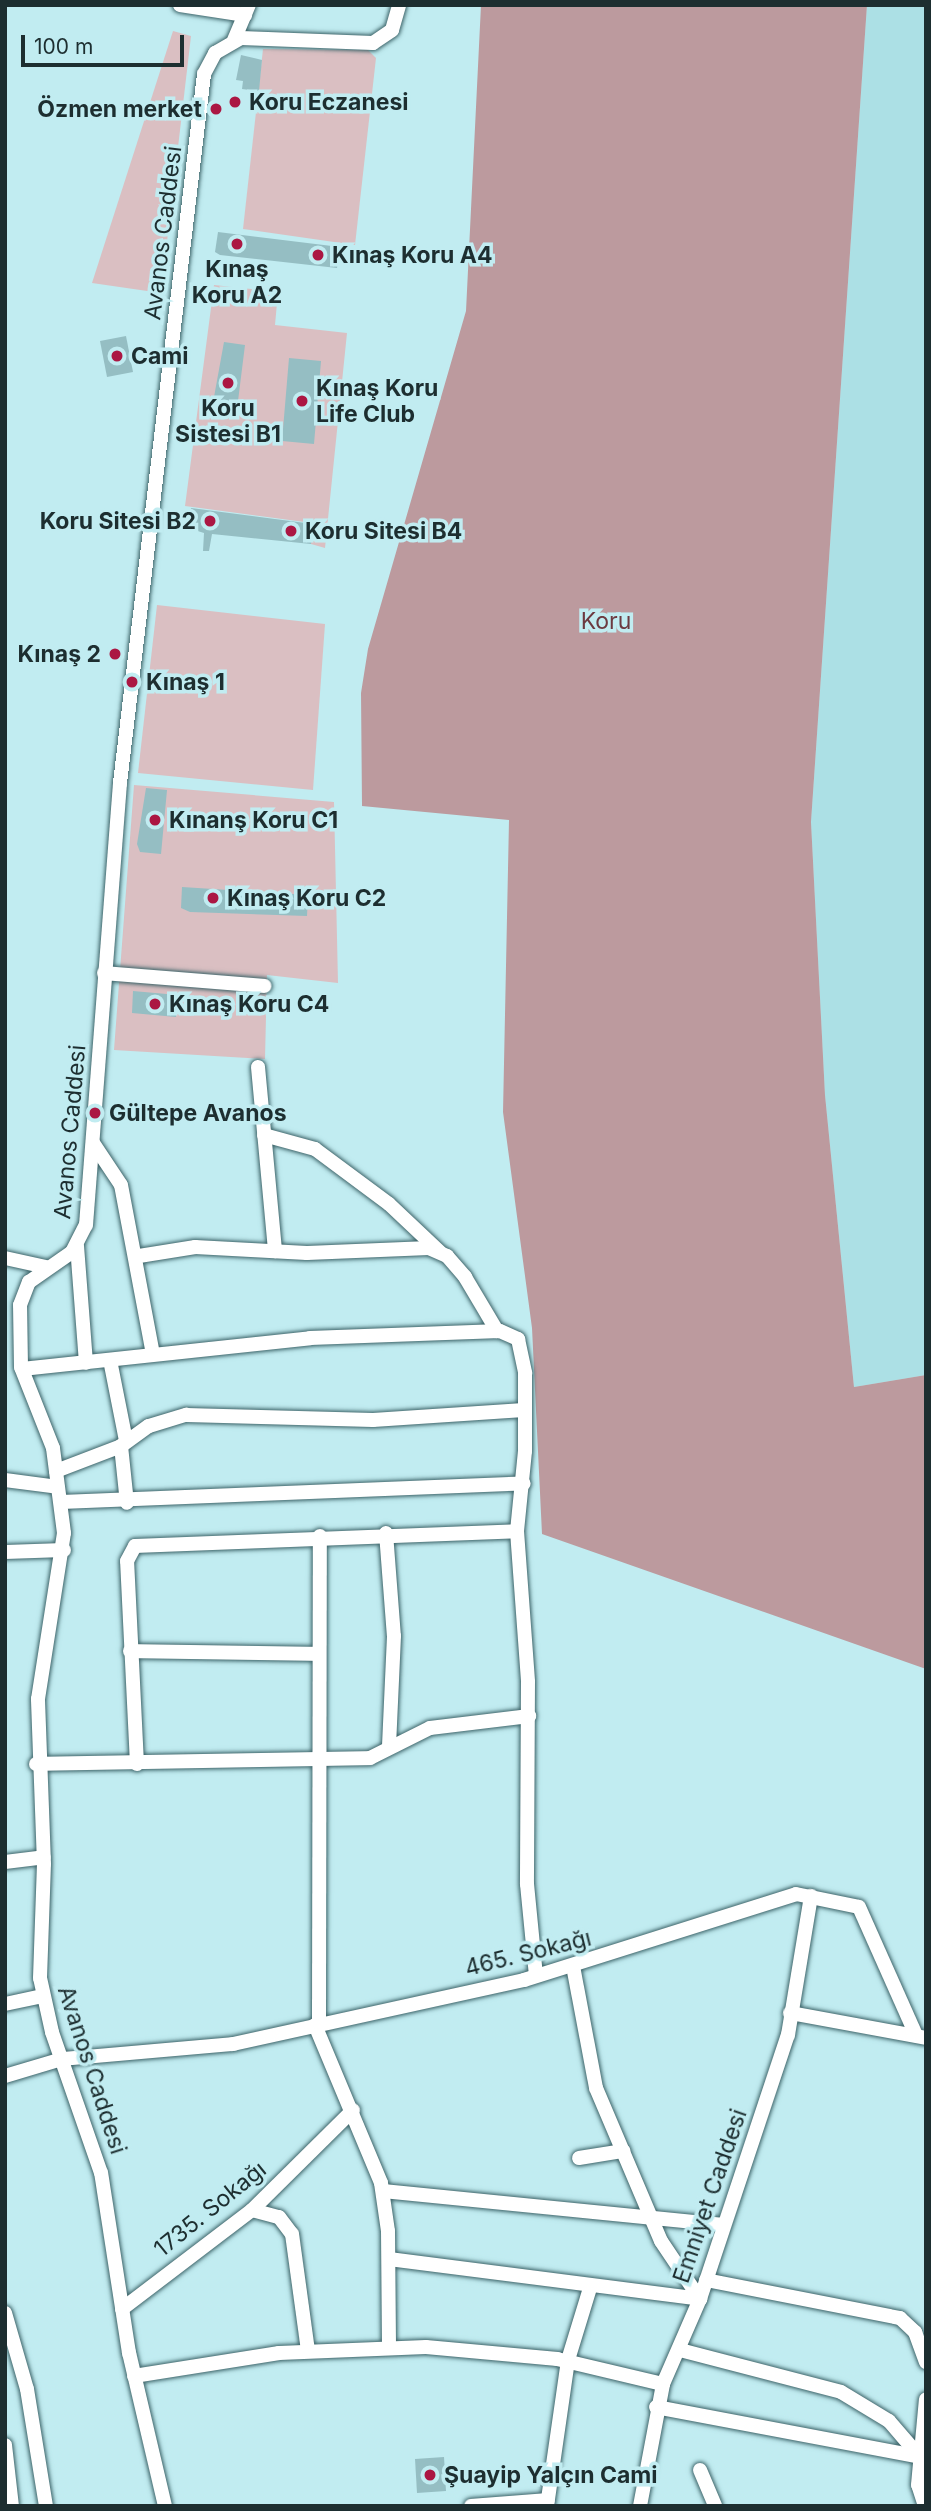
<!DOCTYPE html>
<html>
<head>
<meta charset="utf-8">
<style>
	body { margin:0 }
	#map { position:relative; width:931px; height:2511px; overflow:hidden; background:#c1ecf1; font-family:Inter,sans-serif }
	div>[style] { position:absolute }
	.built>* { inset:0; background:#ace0e5 }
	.green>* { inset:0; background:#dabfc2 }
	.forest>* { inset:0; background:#bc9a9e }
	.building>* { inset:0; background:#95bec3 }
	.roads { filter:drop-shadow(0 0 2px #3d6469) drop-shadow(0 0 2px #3d6469) }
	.minor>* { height:14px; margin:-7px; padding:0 7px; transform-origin:7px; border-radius:7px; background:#fff }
	.dots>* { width:19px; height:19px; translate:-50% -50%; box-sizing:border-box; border:4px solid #c1ecf1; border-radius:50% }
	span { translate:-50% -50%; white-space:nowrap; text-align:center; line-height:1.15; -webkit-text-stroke:7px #c1ecf1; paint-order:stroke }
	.poi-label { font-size:23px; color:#1d2e30; font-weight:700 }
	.left { translate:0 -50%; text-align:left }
	.right { translate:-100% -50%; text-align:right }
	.street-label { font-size:23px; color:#1d2e30 }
	.park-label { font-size:23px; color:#6c3a41 }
	.frame { position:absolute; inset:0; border:7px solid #1d2e30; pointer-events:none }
	.scale { position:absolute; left:21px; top:35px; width:163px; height:32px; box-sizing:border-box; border:4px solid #1d2e30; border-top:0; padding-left:9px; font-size:21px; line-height:24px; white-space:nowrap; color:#1d2e30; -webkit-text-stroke:5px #c1ecf1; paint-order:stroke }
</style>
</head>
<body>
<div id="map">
	<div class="built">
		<div style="clip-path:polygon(867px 5px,926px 5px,926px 1375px,854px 1387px,825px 1095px,811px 822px)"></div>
	</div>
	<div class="green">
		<div style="clip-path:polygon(173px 31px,191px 36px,161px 293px,92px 283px)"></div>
		<div style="clip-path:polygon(263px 49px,368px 50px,376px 58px,355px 245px,243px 229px)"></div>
		<div style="clip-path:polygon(214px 285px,278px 292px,275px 325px,347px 333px,325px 548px,311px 544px,312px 523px,185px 506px)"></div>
		<div style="clip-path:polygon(157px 605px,325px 624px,313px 790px,138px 773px)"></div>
		<div style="clip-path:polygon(134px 785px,334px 802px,338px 983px,267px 975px,265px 1059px,114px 1050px)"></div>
	</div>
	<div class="forest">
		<div style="clip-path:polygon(481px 5px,867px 5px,811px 822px,825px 1095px,854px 1387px,926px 1375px,926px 1669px,542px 1534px,532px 1328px,503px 1112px,509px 820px,362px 806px,361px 693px,368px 649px,466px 311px)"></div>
	</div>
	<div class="building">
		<div style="clip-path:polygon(241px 55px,262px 60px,259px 91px,242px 89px,243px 81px,236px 80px)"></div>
		<div style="clip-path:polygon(218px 232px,340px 247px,337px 268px,220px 255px,215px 252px)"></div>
		<div style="clip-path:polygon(126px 336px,133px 372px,107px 377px,100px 341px)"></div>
		<div style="clip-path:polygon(224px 342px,245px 345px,237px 409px,217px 407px,214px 397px)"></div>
		<div style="clip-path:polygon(289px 358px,321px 361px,314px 444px,282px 441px)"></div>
		<div style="clip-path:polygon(191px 508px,313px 524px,311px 544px,212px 534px,209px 551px,203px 551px,204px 533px,188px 528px)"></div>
		<div style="clip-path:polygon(146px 788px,167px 790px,161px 854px,140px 852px,137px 844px)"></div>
		<div style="clip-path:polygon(182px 887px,308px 895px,307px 916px,190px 912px,181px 908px)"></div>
		<div style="clip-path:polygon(133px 991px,178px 995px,176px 1017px,132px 1013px)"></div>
		<div style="clip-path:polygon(444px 2457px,446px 2491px,417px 2493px,415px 2459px)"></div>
	</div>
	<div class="roads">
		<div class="minor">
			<div style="left:180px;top:5px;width:66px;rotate:8.7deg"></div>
			<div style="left:234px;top:40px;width:38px;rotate:-67deg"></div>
			<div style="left:104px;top:973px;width:161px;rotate:4.6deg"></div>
			<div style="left:258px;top:1067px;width:185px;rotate:84.7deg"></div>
			<div style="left:264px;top:1135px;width:53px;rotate:15.4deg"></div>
			<div style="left:315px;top:1149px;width:92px;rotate:36.6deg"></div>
			<div style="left:389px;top:1204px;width:70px;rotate:43.3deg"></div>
			<div style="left:93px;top:1143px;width:50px;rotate:56.3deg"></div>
			<div style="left:121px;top:1185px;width:172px;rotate:79.3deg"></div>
			<div style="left:77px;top:1246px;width:117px;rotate:85.6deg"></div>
			<div style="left:139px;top:1256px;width:57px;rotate:-9.1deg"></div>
			<div style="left:195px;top:1247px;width:112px;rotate:3.1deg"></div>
			<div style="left:307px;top:1253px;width:122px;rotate:-2.3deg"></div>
			<div style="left:429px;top:1248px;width:20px;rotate:24deg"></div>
			<div style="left:447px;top:1256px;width:28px;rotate:49deg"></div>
			<div style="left:465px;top:1277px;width:63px;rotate:59.3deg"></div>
			<div style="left:5px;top:1258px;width:42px;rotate:12.4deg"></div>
			<div style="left:110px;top:1360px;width:83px;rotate:78.8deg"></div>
			<div style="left:22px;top:1369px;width:290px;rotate:-6.1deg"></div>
			<div style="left:310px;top:1338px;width:190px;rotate:-2.1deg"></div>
			<div style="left:500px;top:1331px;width:20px;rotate:24deg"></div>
			<div style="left:518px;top:1339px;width:35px;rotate:78deg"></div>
			<div style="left:525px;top:1373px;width:78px;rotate:90deg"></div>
			<div style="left:525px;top:1451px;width:80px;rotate:95.7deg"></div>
			<div style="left:517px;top:1531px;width:151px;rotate:85.8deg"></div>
			<div style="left:528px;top:1682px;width:202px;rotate:90.3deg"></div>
			<div style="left:527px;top:1884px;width:92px;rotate:84.4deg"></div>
			<div style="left:121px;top:1446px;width:57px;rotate:84deg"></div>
			<div style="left:56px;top:1471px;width:70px;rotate:-21deg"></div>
			<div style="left:121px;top:1446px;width:34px;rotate:-36deg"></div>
			<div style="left:149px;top:1426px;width:39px;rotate:-17deg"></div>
			<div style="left:186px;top:1415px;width:187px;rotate:1.5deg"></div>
			<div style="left:373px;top:1420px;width:151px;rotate:-3.8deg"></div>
			<div style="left:5px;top:1480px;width:53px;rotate:7.5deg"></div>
			<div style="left:61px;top:1502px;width:463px;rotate:-2.3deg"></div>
			<div style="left:386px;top:1533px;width:103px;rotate:85.6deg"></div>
			<div style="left:394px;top:1636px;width:111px;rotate:92.6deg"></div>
			<div style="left:5px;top:1552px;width:59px;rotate:-1.9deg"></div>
			<div style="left:130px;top:1651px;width:189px;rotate:0.9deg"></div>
			<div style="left:36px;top:1764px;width:334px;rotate:-1deg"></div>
			<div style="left:370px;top:1758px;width:67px;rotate:-26.6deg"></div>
			<div style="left:430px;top:1728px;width:100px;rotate:-6.9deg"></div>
			<div style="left:137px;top:1764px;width:203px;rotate:-92.8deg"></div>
			<div style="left:127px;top:1561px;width:17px;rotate:-62deg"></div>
			<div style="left:135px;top:1546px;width:382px;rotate:-2.2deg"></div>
			<div style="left:5px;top:1862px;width:39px;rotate:-7deg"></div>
			<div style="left:573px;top:1966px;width:124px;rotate:79.3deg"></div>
			<div style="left:596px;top:2088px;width:166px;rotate:67deg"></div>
			<div style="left:661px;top:2241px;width:70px;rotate:56.1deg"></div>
			<div style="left:5px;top:2004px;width:39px;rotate:-12deg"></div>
			<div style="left:790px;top:2013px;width:138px;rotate:10.4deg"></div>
			<div style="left:319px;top:2024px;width:488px;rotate:-89.9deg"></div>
			<div style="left:315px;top:2025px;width:171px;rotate:67.3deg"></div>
			<div style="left:381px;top:2183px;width:49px;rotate:81.7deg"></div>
			<div style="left:388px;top:2231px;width:116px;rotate:89.5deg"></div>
			<div style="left:5px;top:2076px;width:59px;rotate:-16.6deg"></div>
			<div style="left:62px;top:2059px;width:172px;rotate:-5deg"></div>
			<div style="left:233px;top:2044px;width:298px;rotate:-12.4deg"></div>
			<div style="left:524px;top:1980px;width:285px;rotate:-17.5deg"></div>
			<div style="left:796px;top:1894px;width:64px;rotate:11.7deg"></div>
			<div style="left:859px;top:1907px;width:140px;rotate:66deg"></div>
			<div style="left:579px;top:2158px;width:45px;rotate:-9deg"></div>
			<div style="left:383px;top:2191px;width:340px;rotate:5.7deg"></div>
			<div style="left:252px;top:2210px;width:28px;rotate:15deg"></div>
			<div style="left:279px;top:2217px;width:21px;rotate:53deg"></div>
			<div style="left:292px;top:2234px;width:118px;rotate:82.2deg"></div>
			<div style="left:389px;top:2259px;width:314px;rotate:7.3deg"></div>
			<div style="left:706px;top:2280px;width:198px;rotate:11.1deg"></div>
			<div style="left:900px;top:2318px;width:21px;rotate:43deg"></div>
			<div style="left:915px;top:2332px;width:32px;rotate:70deg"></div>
			<div style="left:122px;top:2309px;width:163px;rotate:-37.3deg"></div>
			<div style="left:252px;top:2210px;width:142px;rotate:-44.7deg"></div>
			<div style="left:5px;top:2313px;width:79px;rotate:73.9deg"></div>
			<div style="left:27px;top:2389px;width:119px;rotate:80.8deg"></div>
			<div style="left:680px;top:2350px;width:166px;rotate:14.6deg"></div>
			<div style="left:841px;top:2392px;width:56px;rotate:31.1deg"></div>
			<div style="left:889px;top:2421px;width:48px;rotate:49.3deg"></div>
			<div style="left:134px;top:2376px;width:147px;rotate:-9deg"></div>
			<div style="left:279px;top:2353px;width:147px;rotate:-2.3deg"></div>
			<div style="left:426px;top:2347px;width:132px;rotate:5.2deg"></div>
			<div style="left:557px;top:2359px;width:109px;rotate:13.3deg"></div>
			<div style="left:656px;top:2407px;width:269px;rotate:10.7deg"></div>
			<div style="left:5px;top:2445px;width:61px;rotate:83.5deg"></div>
			<div style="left:700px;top:2470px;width:39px;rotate:67deg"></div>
			<div style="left:165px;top:2506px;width:157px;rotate:-103.2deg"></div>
			<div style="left:129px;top:2353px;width:182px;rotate:-98.8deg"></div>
			<div style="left:101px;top:2173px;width:149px;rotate:-109.2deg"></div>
			<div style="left:52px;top:2032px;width:55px;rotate:-102.5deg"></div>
			<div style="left:40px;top:1978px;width:114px;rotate:-88deg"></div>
			<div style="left:44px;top:1864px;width:165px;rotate:-92.1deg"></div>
			<div style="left:38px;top:1699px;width:168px;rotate:-81.1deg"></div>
			<div style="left:64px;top:1533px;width:86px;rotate:-97.4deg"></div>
			<div style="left:53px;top:1448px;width:87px;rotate:-111.6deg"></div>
			<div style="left:21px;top:1367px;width:62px;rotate:-90.9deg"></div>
			<div style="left:20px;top:1305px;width:25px;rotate:-69deg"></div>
			<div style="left:29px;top:1282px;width:52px;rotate:-34.9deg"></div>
			<div style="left:72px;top:1252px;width:30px;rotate:-63deg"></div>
			<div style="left:86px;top:1225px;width:443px;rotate:-85.6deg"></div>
			<div style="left:120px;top:783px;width:714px;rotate:-83.24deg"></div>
			<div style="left:204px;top:74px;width:24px;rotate:-62deg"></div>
			<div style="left:215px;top:53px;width:30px;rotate:-30deg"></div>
			<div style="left:241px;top:38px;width:132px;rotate:2.2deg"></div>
			<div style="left:373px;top:43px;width:23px;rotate:-34deg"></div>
			<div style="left:392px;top:30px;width:26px;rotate:-74deg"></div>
			<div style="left:471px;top:2506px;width:77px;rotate:-4.5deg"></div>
			<div style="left:547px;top:2506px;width:148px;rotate:-81.8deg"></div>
			<div style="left:568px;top:2360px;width:75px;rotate:-73deg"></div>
			<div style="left:640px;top:2506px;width:124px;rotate:-79.3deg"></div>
			<div style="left:663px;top:2384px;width:93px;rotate:-66.5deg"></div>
			<div style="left:700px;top:2299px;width:278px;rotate:-71.6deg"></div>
			<div style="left:788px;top:2035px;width:141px;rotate:-80.6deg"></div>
			<div style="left:925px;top:2506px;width:22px;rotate:-108deg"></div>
			<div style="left:918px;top:2485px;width:86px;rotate:-84.7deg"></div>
		</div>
	</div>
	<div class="dots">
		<div style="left:235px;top:102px;background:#ab1743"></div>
		<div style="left:216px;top:109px;background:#ab1743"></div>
		<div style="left:237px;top:244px;background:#ab1743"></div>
		<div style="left:318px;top:255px;background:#ab1743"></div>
		<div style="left:117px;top:356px;background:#ab1743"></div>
		<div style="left:228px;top:383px;background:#ab1743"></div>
		<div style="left:302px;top:401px;background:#ab1743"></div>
		<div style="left:210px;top:521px;background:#ab1743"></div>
		<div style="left:291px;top:531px;background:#ab1743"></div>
		<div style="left:115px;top:654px;background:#ab1743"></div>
		<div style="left:132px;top:682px;background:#ab1743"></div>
		<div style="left:155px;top:820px;background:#ab1743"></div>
		<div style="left:213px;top:898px;background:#ab1743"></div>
		<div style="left:155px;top:1004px;background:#ab1743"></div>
		<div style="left:95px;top:1113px;background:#ab1743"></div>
		<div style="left:430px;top:2475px;background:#ab1743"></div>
	</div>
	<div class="poi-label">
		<span class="left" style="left:249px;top:102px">Koru Eczanesi</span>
		<span class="right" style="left:202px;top:109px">Özmen merket</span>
		<span class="left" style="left:332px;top:255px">Kınaş Koru A4</span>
		<span style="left:237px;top:282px">Kınaş<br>Koru A2</span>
		<span class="left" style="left:131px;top:356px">Cami</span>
		<span class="left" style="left:316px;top:401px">Kınaş Koru<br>Life Club</span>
		<span style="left:228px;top:421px">Koru<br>Sistesi B1</span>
		<span class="right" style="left:196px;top:521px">Koru Sitesi B2</span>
		<span class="left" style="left:305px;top:531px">Koru Sitesi B4</span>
		<span class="right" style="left:101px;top:654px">Kınaş 2</span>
		<span class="left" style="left:146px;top:682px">Kınaş 1</span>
		<span class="left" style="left:169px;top:820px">Kınanş Koru C1</span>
		<span class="left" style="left:227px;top:898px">Kınaş Koru C2</span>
		<span class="left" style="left:169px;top:1004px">Kınaş Koru C4</span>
		<span class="left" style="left:109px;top:1113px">Gültepe Avanos</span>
		<span class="left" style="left:444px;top:2475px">Şuayip Yalçın Cami</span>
	</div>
	<div class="street-label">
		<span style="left:163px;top:233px;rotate:-83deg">Avanos Caddesi</span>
		<span style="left:70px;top:1132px;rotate:-85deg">Avanos Caddesi</span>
		<span style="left:528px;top:1953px;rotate:-14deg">465. Sokağı</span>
		<span style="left:92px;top:2070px;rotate:72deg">Avanos Caddesi</span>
		<span style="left:710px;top:2196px;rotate:-71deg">Emniyet Caddesi</span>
		<span style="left:210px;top:2209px;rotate:-39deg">1735. Sokağı</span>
	</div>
	<div class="park-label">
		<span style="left:606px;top:621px">Koru</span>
	</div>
	<div class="frame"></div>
	<div class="scale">100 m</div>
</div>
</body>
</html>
